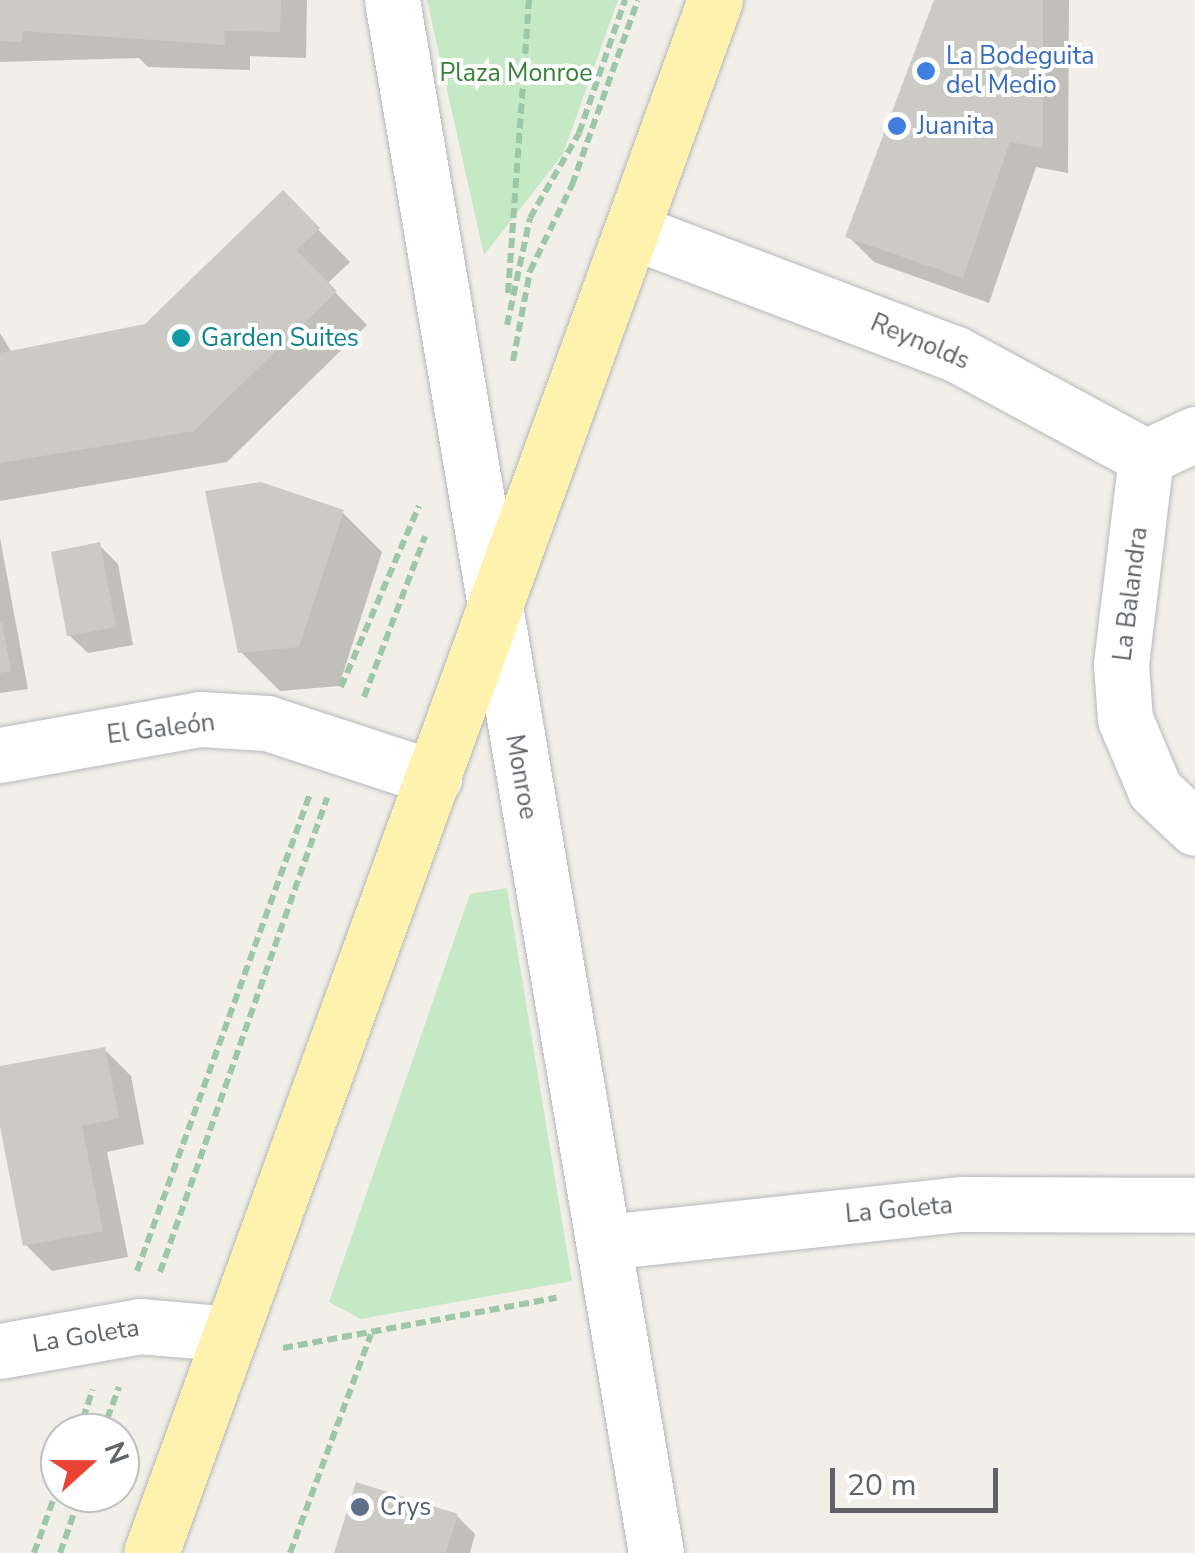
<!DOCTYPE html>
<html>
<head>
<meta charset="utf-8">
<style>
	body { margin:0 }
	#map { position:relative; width:1195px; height:1553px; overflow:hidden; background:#f1efe8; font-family:"Nunito Sans",sans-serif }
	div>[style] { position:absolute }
	.green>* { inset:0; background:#c5e8c5 }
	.shadow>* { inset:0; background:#0003 }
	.building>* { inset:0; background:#cccac5 }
	.path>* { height:6px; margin-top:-3px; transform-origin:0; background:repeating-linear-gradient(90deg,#9cc7a9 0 10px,transparent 0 15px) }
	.roads { filter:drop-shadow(0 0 2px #b5b8bc) drop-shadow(0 0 2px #b5b8bc) }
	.minor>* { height:55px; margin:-27.5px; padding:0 27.5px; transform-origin:27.5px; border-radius:27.5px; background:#fff }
	.major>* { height:55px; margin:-27.5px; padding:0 27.5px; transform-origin:27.5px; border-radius:27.5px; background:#fff2af }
	.dots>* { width:28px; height:28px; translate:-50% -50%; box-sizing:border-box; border:5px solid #fff; border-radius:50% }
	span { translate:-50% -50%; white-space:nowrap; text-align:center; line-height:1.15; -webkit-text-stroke:8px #fff; paint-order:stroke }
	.shop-label { font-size:25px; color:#366cbe }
	.left { translate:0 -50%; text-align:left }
	.park-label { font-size:25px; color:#348238 }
	.culture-label { font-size:25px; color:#0d838f }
	.street-label { font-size:25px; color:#5f6368 }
	.service-label { font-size:25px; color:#4e5e75 }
	.north { position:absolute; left:40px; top:1413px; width:100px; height:100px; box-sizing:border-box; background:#fff; border:2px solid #bfc1c3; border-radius:50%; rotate:69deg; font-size:28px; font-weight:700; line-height:40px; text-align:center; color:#5f6368 }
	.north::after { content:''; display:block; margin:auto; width:35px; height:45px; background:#ea4335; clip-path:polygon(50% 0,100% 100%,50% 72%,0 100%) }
	.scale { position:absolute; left:830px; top:1468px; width:168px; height:45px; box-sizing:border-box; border:5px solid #5f6368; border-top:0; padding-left:12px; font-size:30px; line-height:35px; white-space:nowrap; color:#5f6368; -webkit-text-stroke:8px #fff; paint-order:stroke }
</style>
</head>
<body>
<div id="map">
	<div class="green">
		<div style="clip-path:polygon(427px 0,618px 0,563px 154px,484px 255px)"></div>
		<div style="clip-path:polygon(507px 888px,572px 1281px,361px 1319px,329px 1302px,470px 894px)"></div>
	</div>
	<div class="shadow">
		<div style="clip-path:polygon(0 0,307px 0,306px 58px,250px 56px,250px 70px,148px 67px,139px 58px,0 62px)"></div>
		<div style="clip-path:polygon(937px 0,1069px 0,1068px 173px,1036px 167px,989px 303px,874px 262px,848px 236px)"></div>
		<div style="clip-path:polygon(283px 194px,350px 262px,327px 284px,367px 325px,227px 462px,0 501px,0 333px,12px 353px,147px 326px)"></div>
		<div style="clip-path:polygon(342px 512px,382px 552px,339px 686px,280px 691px,240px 651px)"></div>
		<div style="clip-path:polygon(0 538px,28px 689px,0 693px)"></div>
		<div style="clip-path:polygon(99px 545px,118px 564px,133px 645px,88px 653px,69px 635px)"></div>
		<div style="clip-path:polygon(105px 1050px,131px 1076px,144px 1144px,107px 1152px,128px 1257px,52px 1271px,25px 1244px,0 1069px)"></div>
		<div style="clip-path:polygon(457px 1516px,475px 1534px,470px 1553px,336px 1553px)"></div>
	</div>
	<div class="building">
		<div style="clip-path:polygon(0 0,281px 0,280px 32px,224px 31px,225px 45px,23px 31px,22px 42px,0 41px)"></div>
		<div style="clip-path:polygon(934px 0,1043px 0,1043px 148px,1010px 142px,963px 278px,845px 237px)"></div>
		<div style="clip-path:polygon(283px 190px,320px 228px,296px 250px,337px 291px,194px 431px,0 463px,0 353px,145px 324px)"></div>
		<div style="clip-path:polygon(261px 482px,344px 510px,299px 647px,238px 653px,205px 491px)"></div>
		<div style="clip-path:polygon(100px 542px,116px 627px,67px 636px,51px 552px)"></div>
		<div style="clip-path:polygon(2px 622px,11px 671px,0 673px,0 623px)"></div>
		<div style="clip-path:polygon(105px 1047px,119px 1118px,82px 1126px,103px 1231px,23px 1246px,0 1126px,0 1066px)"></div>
		<div style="clip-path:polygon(356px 1482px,458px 1514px,446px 1553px,334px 1553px)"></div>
	</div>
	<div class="path">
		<div style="left:508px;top:293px;width:294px;rotate:-85.9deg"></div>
		<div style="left:507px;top:325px;width:109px;rotate:-77.9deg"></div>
		<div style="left:530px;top:218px;width:98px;rotate:-60deg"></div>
		<div style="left:579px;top:133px;width:141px;rotate:-70.9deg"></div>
		<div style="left:513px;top:361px;width:92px;rotate:-79.3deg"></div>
		<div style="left:530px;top:271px;width:96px;rotate:-64deg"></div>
		<div style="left:572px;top:185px;width:196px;rotate:-70.4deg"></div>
		<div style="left:341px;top:687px;width:197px;rotate:-66.7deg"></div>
		<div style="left:364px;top:697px;width:172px;rotate:-69.2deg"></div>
		<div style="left:137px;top:1271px;width:507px;rotate:-70.07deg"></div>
		<div style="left:160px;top:1272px;width:503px;rotate:-70.59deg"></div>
		<div style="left:283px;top:1348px;width:278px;rotate:-10.4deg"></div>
		<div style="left:78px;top:1433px;width:46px;rotate:-71.2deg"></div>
		<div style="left:102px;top:1433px;width:49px;rotate:-69.7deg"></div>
		<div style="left:34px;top:1553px;width:77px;rotate:-70.1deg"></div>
		<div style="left:60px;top:1553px;width:64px;rotate:-70.7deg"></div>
		<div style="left:290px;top:1553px;width:233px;rotate:-69.7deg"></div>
	</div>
	<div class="roads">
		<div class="minor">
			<div style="left:392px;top:0;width:1575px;rotate:80.35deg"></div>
			<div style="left:632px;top:231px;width:344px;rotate:20.8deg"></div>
			<div style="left:954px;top:353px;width:218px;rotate:28.4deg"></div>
			<div style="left:1146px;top:457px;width:209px;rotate:96.9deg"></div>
			<div style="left:1121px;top:665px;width:54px;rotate:85.8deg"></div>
			<div style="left:1125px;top:719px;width:77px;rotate:67.1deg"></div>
			<div style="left:1155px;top:790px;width:55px;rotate:43.5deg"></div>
			<div style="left:1146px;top:457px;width:54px;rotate:-25.1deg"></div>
			<div style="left:0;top:755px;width:203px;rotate:-10.2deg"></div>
			<div style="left:200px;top:719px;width:67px;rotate:3.4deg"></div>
			<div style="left:267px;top:723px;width:176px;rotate:18.2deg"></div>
			<div style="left:605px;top:1242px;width:360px;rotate:-6.1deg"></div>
			<div style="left:963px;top:1204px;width:232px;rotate:0.2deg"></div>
			<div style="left:0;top:1351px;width:142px;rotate:-10.1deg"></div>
			<div style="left:140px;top:1326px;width:91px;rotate:5deg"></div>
		</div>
		<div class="major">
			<div style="left:151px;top:1553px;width:1652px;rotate:-70.04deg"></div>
		</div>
	</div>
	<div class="dots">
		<div style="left:926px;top:71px;background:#3f7fe0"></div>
		<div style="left:897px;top:126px;background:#3f7fe0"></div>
		<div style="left:181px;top:338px;background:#0f9aa8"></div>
		<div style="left:360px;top:1507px;background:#5c6f8a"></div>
	</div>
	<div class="shop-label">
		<span class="left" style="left:946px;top:71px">La Bodeguita<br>del Medio</span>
		<span class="left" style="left:917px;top:126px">Juanita</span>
	</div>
	<div class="park-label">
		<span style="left:516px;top:73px">Plaza Monroe</span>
	</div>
	<div class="culture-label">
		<span class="left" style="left:201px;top:338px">Garden Suites</span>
	</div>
	<div class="street-label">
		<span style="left:920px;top:342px;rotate:23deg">Reynolds</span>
		<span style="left:1131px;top:594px;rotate:-83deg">La Balandra</span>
		<span style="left:161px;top:729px;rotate:-7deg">El Galeón</span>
		<span style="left:521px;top:777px;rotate:80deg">Monroe</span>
		<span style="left:899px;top:1210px;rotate:-5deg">La Goleta</span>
		<span style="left:86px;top:1336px;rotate:-9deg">La Goleta</span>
	</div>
	<div class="service-label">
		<span class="left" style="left:380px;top:1507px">Crys</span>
	</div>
	<div class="north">N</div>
	<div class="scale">20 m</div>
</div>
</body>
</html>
